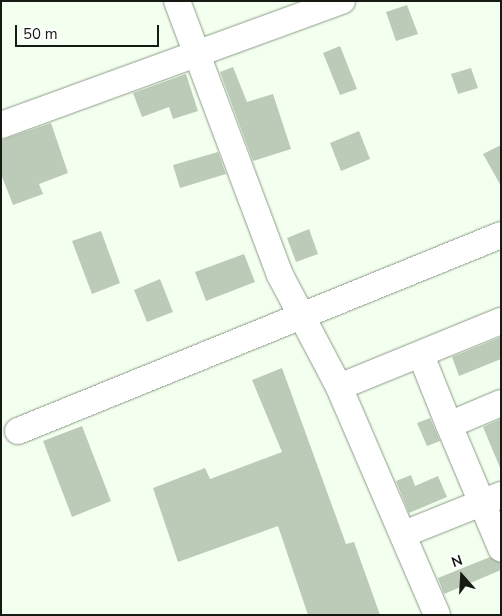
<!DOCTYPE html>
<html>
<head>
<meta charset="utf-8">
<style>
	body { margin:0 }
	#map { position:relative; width:502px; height:616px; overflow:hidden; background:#f3ffef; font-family:"Nunito Sans",sans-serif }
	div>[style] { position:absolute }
	.building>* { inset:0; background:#bccbb8 }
	.roads { filter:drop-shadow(0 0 1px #8c9a88) drop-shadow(0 0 1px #8c9a88) }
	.minor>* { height:26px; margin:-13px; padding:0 13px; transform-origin:13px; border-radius:13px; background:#fff }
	span { translate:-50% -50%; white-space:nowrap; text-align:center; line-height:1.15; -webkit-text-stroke:4px #fff; paint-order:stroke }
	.frame { position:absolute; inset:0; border:2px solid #151a13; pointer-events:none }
	.north { position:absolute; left:437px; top:551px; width:50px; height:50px; -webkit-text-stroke:4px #fff; paint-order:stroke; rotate:341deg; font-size:14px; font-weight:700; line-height:20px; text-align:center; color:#151a13 }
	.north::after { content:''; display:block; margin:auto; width:18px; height:22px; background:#151a13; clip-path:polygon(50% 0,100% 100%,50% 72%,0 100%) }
	.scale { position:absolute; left:15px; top:25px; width:144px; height:22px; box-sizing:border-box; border:2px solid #151a13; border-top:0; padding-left:6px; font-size:15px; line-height:18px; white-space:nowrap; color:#151a13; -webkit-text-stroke:4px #fff; paint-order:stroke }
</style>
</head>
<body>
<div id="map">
	<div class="building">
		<div style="clip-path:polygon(407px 5px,418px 34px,396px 41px,386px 12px)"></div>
		<div style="clip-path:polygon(340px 46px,357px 89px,340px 95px,323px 53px)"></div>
		<div style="clip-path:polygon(233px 67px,247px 102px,273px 94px,291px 149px,253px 161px,220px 72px)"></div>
		<div style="clip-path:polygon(471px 68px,478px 88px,458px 94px,451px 74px)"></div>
		<div style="clip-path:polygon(186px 74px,198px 111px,173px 119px,169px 107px,142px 117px,133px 93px)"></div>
		<div style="clip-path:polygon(51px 123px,68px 173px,39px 184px,43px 194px,13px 205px,1px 174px,1px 140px)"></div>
		<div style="clip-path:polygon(359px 131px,370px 159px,341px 171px,330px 143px)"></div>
		<div style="clip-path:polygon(501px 145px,501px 186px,483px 154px)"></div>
		<div style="clip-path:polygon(218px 152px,226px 174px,180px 188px,173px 165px)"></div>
		<div style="clip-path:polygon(309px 229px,318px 254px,296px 262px,287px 238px)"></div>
		<div style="clip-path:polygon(101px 231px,120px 283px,92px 294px,72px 241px)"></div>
		<div style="clip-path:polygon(244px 254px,255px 282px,206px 301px,195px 272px)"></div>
		<div style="clip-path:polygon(160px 279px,173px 312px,147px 322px,134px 290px)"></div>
		<div style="clip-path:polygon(501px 337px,501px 359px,459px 376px,452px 357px)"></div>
		<div style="clip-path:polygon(282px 368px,346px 544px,354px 542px,380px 615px,308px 615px,278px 526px,178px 562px,153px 488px,205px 468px,210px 479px,282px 452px,252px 380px)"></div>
		<div style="clip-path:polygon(430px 418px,440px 441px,427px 446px,417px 423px)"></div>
		<div style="clip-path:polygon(501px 419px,501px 470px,483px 427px)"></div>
		<div style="clip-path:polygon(82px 426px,111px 501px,72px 517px,43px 441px)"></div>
		<div style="clip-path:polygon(411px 475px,415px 486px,438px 476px,447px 497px,409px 513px,396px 481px)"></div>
		<div style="clip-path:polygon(490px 557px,501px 563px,501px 570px,444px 594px,438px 578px)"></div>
	</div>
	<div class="roads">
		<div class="minor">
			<div style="left:177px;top:1px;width:293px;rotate:69.4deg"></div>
			<div style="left:280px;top:275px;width:127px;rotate:62.2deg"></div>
			<div style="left:339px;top:387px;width:248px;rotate:66.7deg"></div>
			<div style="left:1px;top:125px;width:363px;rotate:-20deg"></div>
			<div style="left:421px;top:355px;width:75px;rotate:68.2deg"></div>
			<div style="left:339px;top:387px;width:175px;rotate:-22.2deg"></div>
			<div style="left:501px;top:403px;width:56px;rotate:157.1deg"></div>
			<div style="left:449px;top:425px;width:134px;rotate:67.1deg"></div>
			<div style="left:18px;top:431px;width:521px;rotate:-22.09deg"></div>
			<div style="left:404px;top:534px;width:105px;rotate:-21.9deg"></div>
		</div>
	</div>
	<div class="frame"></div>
	<div class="north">N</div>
	<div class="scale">50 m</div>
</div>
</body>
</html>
